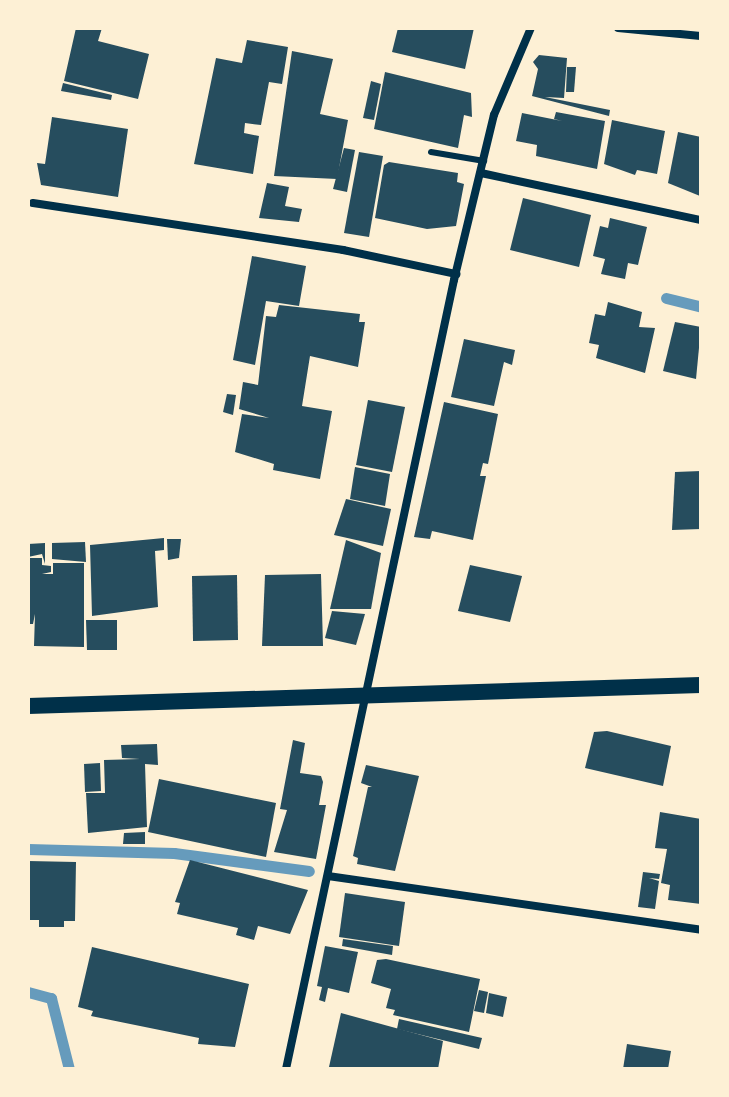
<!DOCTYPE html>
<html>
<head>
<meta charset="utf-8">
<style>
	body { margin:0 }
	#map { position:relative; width:729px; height:1097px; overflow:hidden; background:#fdf0d5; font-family:"Space Grotesk",sans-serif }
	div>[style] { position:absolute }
	.stream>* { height:11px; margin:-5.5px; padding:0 5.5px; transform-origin:5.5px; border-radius:5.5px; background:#669bbc }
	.building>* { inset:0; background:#264d5e }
	.service>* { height:6px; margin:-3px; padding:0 3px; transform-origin:3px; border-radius:3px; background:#003049 }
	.minor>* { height:8px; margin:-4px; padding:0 4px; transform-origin:4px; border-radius:4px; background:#003049 }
	.secondary>* { height:16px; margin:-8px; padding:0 8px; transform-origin:8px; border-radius:8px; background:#003049 }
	span { translate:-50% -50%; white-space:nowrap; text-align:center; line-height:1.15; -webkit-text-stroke:7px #fdf0d5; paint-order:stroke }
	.frame { position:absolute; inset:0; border:30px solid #fdf0d5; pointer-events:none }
</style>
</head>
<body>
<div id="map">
	<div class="stream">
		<div style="left:666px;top:298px;width:36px;rotate:14deg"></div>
		<div style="left:28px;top:849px;width:146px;rotate:1.6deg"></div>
		<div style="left:174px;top:853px;width:136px;rotate:7.6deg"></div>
		<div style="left:28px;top:992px;width:24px;rotate:15deg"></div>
		<div style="left:51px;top:998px;width:73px;rotate:75.8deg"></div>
	</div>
	<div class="building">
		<div style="clip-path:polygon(76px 28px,102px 28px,98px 41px,149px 54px,138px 99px,64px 81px)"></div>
		<div style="clip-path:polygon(398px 28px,474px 28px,465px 69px,392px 52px)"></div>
		<div style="clip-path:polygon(247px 40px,288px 47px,282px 84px,269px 82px,261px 125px,245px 123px,244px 133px,259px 136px,253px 174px,194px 164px,216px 58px,242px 63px)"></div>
		<div style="clip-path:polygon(292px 51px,333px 59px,320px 114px,348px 120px,337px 179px,274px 176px)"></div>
		<div style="clip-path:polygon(539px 55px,567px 58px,564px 98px,545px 97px,610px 110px,609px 116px,532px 96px,538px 69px,533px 62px)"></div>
		<div style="clip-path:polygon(567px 67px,576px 67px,574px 92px,566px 92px)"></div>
		<div style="clip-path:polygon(385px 72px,471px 93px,472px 117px,464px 115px,458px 148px,374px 129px)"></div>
		<div style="clip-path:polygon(371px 81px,381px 84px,374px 120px,363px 118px)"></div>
		<div style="clip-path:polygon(63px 83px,112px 95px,111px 100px,61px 91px)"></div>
		<div style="clip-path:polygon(556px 112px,605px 121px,597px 169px,536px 156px,537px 145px,516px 141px,522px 113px,562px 121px,554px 119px)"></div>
		<div style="clip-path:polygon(52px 117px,128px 129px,118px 197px,41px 185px,37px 163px,45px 164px)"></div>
		<div style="clip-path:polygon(612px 120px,665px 131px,657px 174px,637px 170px,635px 175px,604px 164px)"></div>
		<div style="clip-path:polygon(678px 132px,701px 137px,700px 196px,668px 183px)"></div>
		<div style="clip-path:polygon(344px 148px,355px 150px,347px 192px,333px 189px)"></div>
		<div style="clip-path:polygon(359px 152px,383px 156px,369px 237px,344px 233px)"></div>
		<div style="clip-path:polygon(389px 162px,458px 173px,457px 182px,464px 184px,456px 226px,427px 229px,375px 218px,384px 165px)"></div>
		<div style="clip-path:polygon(267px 183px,289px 187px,285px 206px,302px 209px,299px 222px,259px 218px)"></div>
		<div style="clip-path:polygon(523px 198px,591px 215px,579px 267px,510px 250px)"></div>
		<div style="clip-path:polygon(610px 218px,647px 227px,638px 265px,628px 263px,625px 279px,601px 274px,605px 259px,593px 256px,600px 226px,608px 228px)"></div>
		<div style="clip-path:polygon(252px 256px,306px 266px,299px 306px,266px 301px,255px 365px,233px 360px)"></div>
		<div style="clip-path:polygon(608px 302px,642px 312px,639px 327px,655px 328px,645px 373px,596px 358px,599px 345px,589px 343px,595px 314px,605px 316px)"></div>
		<div style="clip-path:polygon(279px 305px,360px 314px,359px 322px,365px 322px,358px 367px,310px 356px,302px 406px,332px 411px,320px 479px,273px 470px,274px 464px,235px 452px,242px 414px,269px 418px,239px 409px,243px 382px,258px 385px,266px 316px,276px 317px)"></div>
		<div style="clip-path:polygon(675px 322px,701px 327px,696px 379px,663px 371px)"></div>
		<div style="clip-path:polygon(464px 339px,515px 350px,512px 365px,504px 362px,494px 406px,451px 397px)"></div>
		<div style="clip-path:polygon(227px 394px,236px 395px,233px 415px,223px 412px)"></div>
		<div style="clip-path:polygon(368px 400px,405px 407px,392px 472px,356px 465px)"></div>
		<div style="clip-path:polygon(444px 402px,498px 414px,488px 464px,483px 463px,480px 476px,486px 476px,473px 540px,432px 531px,430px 539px,414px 537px)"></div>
		<div style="clip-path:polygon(355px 467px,390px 474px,385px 506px,350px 499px)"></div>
		<div style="clip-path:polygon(701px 471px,701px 529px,672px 530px,675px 472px)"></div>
		<div style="clip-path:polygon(346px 499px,391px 509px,383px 546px,334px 535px)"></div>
		<div style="clip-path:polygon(164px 538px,164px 550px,155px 551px,158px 607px,92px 616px,90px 545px)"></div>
		<div style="clip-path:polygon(167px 539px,181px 539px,179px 558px,168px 560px)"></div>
		<div style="clip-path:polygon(346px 540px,381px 553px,371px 609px,330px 609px)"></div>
		<div style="clip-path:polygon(85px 542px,86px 562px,52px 559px,52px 543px)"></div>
		<div style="clip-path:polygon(45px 543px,45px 564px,42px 554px,28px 557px,28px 544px)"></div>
		<div style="clip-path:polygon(28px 558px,42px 558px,42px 565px,51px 566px,51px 572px,42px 574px,53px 574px,53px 563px,84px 563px,84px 647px,34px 646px,35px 614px,33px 624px,28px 624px)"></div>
		<div style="clip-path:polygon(470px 565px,522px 576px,510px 622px,458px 611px)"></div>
		<div style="clip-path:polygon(321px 574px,323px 646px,262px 646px,265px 575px)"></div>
		<div style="clip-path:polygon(237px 575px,238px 640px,193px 641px,192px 576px)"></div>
		<div style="clip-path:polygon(332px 611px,365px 614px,356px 645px,325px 638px)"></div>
		<div style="clip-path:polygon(86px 620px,117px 620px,117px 650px,87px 650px)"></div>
		<div style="clip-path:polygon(607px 731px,671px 746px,663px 786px,585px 768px,594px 732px)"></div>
		<div style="clip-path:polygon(293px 740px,305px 743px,300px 773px,321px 776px,323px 782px,319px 805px,326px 805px,316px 859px,274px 852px,287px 810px,280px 809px)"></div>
		<div style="clip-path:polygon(157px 744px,158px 765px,145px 764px,147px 827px,88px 833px,86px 793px,105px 793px,104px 760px,140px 759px,122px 758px,121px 745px)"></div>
		<div style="clip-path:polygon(100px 763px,101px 791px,85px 792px,84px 764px)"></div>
		<div style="clip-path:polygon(366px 765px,419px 776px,395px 871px,357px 864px,358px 858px,353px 856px,368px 787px,372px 787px,361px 783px)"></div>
		<div style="clip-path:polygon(159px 779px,276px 803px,266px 857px,148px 832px)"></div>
		<div style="clip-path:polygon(660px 812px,701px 819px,701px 904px,668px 900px,670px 885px,661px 883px,667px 849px,655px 848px)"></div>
		<div style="clip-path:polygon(145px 832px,145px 844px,123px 844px,124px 833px)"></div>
		<div style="clip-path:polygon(190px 860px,308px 890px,290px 934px,258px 926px,254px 940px,236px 935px,238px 928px,177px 914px,180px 903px,175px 902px)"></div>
		<div style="clip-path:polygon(28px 861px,76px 862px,75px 921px,64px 921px,64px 927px,39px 927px,39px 920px,28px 920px)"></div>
		<div style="clip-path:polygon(643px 872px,660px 874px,659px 879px,649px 878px,659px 881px,655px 909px,638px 907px)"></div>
		<div style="clip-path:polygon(345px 893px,405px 902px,399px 946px,339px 937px)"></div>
		<div style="clip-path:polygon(343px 939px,393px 946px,392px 955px,342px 946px)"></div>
		<div style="clip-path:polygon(325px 946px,358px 952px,349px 993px,328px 988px,325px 1002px,319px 1000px,322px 987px,317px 986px)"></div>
		<div style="clip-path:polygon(92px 947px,249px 984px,235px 1047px,198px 1044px,199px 1038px,91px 1016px,93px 1011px,78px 1007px)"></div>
		<div style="clip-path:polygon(386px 959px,480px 979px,469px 1032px,393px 1015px,395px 1010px,386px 1008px,391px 989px,371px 983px,377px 960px)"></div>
		<div style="clip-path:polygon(479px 990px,488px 992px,484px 1013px,474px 1011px)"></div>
		<div style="clip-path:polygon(489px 993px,507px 997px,503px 1017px,486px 1013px)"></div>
		<div style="clip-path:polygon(341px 1013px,443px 1041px,438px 1069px,329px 1067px)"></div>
		<div style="clip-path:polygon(399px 1019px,482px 1038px,479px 1049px,397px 1029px)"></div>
		<div style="clip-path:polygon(627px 1044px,671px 1051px,668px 1069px,623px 1069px)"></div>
	</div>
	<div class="service">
		<div style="left:431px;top:152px;width:54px;rotate:9.6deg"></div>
	</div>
	<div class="minor">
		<div style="left:618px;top:28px;width:83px;rotate:5.5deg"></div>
		<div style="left:481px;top:173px;width:225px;rotate:12.1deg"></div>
		<div style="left:33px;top:203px;width:314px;rotate:8.6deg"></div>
		<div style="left:343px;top:250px;width:116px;rotate:12deg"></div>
		<div style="left:328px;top:876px;width:377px;rotate:8.2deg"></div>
		<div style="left:286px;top:1069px;width:807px;rotate:-77.98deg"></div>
		<div style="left:454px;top:280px;width:170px;rotate:-76.4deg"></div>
		<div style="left:494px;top:115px;width:95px;rotate:-67deg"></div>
	</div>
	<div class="secondary">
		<div style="left:28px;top:706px;width:673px;rotate:-1.79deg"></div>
	</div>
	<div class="frame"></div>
</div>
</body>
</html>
